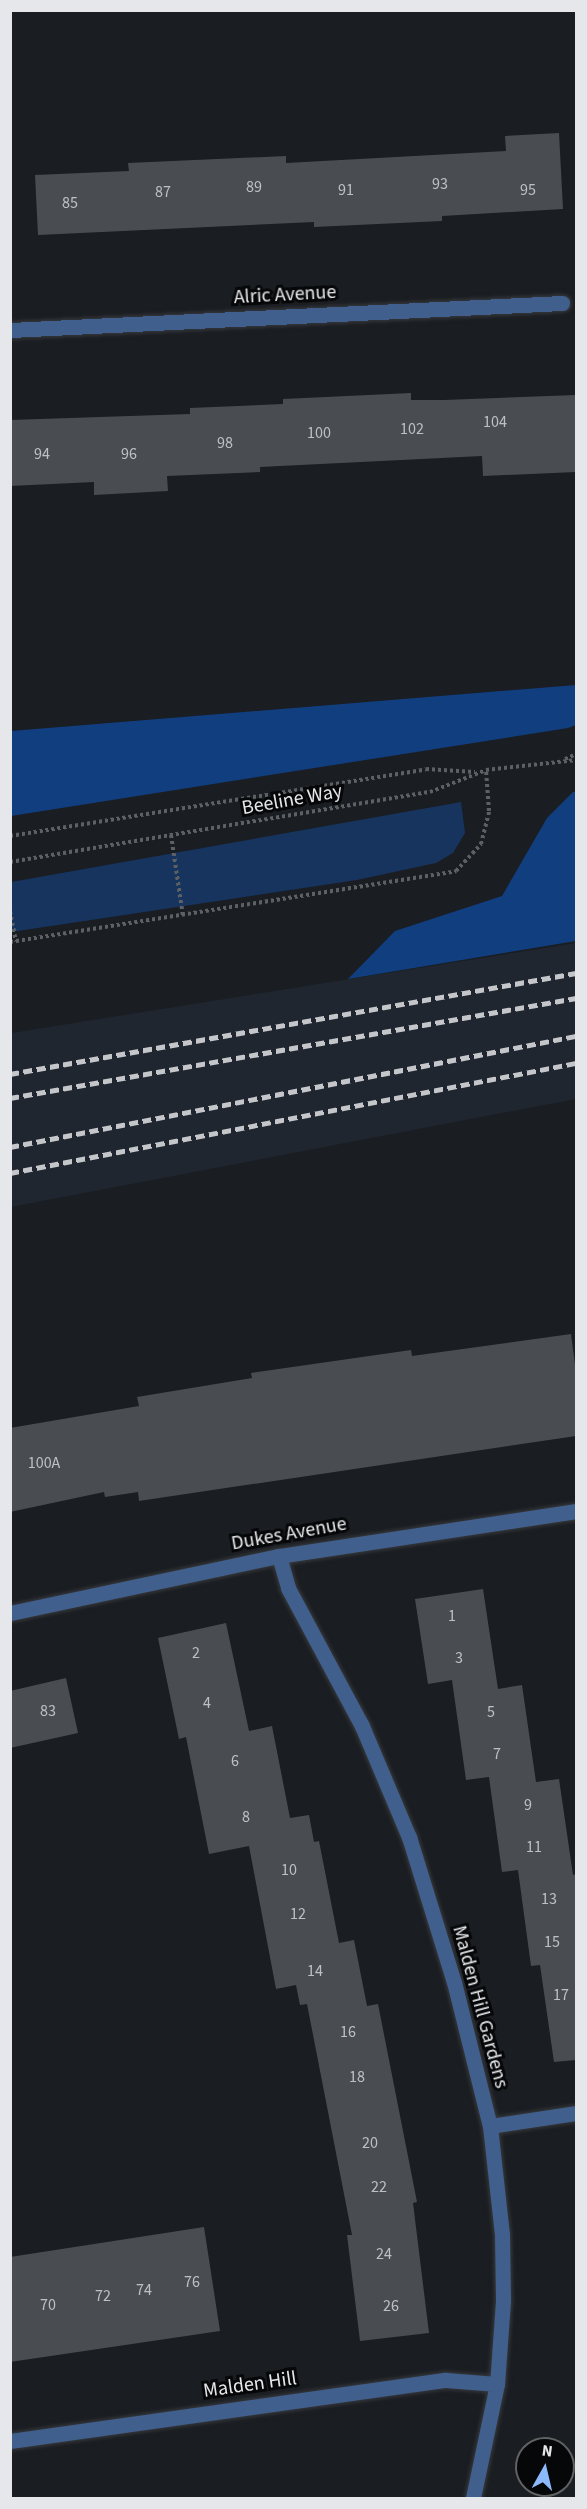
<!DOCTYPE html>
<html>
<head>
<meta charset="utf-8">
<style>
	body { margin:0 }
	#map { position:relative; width:587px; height:2509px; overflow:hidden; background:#1a1d21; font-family:"Source Sans 3",sans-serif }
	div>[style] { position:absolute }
	.built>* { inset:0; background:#1f262f }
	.green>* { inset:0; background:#17345e }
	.forest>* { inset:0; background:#113e7f }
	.building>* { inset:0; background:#494d52 }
	.path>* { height:4px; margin-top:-2px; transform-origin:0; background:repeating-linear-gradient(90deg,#5d6064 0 3px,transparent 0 6px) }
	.roads { filter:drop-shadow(0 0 2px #36393d) drop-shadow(0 0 2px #36393d) }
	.minor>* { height:15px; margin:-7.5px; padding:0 7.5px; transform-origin:7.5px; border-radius:7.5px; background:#415f8c }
	.rail>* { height:4.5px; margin-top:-2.25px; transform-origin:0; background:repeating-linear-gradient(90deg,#c4c6ca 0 9px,transparent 0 13.5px) }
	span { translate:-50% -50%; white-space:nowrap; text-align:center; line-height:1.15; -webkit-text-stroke:6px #060709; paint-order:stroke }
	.number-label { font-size:16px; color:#bec0c4 }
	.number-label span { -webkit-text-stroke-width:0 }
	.street-label { font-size:20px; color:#e5e7ea }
	.frame { position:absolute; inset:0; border:12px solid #e5e7ea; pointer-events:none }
	.north { position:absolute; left:515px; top:2437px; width:60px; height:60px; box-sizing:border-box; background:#060709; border:2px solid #5f6163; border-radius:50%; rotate:8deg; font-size:16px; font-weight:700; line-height:24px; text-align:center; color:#e5e7ea }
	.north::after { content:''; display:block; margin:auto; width:21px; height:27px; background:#8cb9fc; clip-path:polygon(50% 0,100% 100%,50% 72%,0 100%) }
</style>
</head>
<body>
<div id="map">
	<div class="built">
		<div style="clip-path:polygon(576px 943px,576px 1099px,11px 1207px,11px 1033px)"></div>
	</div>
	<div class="green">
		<div style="clip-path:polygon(461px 802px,465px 833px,453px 853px,436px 863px,357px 880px,11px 932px,11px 882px)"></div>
	</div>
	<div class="forest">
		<div style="clip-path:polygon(576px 685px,576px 725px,568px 728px,11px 816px,11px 731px)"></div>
		<div style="clip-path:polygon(573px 792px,576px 792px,576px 941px,348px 979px,395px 931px,502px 896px,547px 818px)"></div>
	</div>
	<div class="building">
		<div style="clip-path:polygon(559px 133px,563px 209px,442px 216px,442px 221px,314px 227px,314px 222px,38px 235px,35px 175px,129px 171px,128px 163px,286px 156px,286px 163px,506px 151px,505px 136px)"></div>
		<div style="clip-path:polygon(411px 393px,411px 400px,444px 400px,576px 395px,576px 472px,483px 476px,482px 456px,260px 467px,260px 472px,167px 476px,168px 491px,94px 495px,94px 482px,10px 486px,10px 420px,190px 414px,190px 408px,283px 404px,283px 399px)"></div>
		<div style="clip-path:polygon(571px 1334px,576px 1372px,576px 1436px,139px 1501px,138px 1492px,105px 1497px,104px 1492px,10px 1512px,10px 1428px,139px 1406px,137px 1397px,252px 1378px,251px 1373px,411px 1350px,412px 1356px)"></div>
		<div style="clip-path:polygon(483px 1589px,498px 1689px,522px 1685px,536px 1782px,559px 1779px,573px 1875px,576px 1874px,576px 2060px,554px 2062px,540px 1965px,531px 1966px,518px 1870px,502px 1872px,489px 1777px,466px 1780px,452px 1680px,428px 1684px,415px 1599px)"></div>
		<div style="clip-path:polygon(226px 1623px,249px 1731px,272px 1726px,290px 1818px,309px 1815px,314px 1842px,319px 1841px,339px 1943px,354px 1940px,367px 2006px,378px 2004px,417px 2202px,413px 2203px,429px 2333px,360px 2341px,347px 2235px,352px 2235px,307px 2004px,300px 2005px,296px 1985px,276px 1989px,249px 1846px,209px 1854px,186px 1737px,179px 1739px,158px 1638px)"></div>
		<div style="clip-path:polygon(66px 1678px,78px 1733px,10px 1748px,10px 1691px)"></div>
		<div style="clip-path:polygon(204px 2227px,220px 2331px,10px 2362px,10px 2257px)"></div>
	</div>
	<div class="path">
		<div style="left:565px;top:759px;width:12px;rotate:-24deg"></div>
		<div style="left:171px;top:835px;width:82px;rotate:81.6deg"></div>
		<div style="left:10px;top:836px;width:421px;rotate:-9.1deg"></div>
		<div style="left:426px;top:769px;width:49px;rotate:3.5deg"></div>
		<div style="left:10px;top:862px;width:426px;rotate:-9.5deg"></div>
		<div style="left:430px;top:792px;width:60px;rotate:-21.4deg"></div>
		<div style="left:486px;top:770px;width:91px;rotate:-6.3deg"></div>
		<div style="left:10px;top:911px;width:31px;rotate:79deg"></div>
		<div style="left:10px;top:942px;width:452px;rotate:-9deg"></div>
		<div style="left:456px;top:871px;width:37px;rotate:-47deg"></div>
		<div style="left:481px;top:844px;width:34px;rotate:-76deg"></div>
		<div style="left:489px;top:811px;width:41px;rotate:-94.2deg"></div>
	</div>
	<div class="roads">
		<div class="minor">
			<div style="left:10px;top:330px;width:553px;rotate:-2.8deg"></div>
			<div style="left:279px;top:1556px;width:33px;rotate:74deg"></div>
			<div style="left:288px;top:1588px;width:157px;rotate:61.8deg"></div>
			<div style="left:362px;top:1726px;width:121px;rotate:67.1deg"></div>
			<div style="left:409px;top:1837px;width:152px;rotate:72.8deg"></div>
			<div style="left:454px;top:1982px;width:148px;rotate:76deg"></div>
			<div style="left:490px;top:2126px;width:110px;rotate:83.7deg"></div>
			<div style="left:502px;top:2235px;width:66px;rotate:89.1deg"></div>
			<div style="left:503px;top:2301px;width:83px;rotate:94.1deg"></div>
			<div style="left:497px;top:2384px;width:116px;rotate:101.9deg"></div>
			<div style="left:10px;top:1613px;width:275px;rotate:-12deg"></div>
			<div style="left:279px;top:1556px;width:300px;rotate:-8.6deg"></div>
			<div style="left:490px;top:2126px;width:87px;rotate:-8.6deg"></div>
			<div style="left:10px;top:2441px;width:440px;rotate:-8deg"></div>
			<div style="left:446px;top:2380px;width:51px;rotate:4.5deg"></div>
		</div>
	</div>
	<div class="rail">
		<div style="left:10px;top:1074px;width:575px;rotate:-10.12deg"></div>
		<div style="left:10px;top:1098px;width:575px;rotate:-10.02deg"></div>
		<div style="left:10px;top:1147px;width:577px;rotate:-11.1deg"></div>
		<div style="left:10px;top:1173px;width:577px;rotate:-11deg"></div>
	</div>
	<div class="number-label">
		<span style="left:440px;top:184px">93</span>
		<span style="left:254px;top:187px">89</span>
		<span style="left:346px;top:190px">91</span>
		<span style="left:528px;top:190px">95</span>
		<span style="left:163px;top:192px">87</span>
		<span style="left:70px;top:203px">85</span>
		<span style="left:495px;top:422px">104</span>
		<span style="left:412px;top:429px">102</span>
		<span style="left:319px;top:433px">100</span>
		<span style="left:225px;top:443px">98</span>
		<span style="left:42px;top:454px">94</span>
		<span style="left:129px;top:454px">96</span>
		<span style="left:44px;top:1463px">100A</span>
		<span style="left:452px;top:1616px">1</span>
		<span style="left:196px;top:1653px">2</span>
		<span style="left:459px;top:1658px">3</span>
		<span style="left:207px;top:1703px">4</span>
		<span style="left:48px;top:1711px">83</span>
		<span style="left:491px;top:1712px">5</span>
		<span style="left:497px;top:1754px">7</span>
		<span style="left:235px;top:1761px">6</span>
		<span style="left:528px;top:1805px">9</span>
		<span style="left:246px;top:1817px">8</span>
		<span style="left:534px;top:1847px">11</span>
		<span style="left:289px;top:1870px">10</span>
		<span style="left:549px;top:1899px">13</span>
		<span style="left:298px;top:1914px">12</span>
		<span style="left:552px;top:1942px">15</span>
		<span style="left:315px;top:1971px">14</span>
		<span style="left:561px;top:1995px">17</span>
		<span style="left:348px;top:2032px">16</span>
		<span style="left:357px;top:2077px">18</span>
		<span style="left:370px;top:2143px">20</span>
		<span style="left:379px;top:2187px">22</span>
		<span style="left:384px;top:2254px">24</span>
		<span style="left:192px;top:2282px">76</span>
		<span style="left:144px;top:2290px">74</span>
		<span style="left:103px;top:2296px">72</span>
		<span style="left:48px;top:2305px">70</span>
		<span style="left:391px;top:2306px">26</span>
	</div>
	<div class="street-label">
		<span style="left:285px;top:295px;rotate:-3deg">Alric Avenue</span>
		<span style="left:292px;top:800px;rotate:-10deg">Beeline Way</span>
		<span style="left:289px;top:1534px;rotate:-10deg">Dukes Avenue</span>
		<span style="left:480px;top:2007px;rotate:75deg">Malden Hill Gardens</span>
		<span style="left:250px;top:2385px;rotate:-8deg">Malden Hill</span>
	</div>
	<div class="frame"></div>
	<div class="north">N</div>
</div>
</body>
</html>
